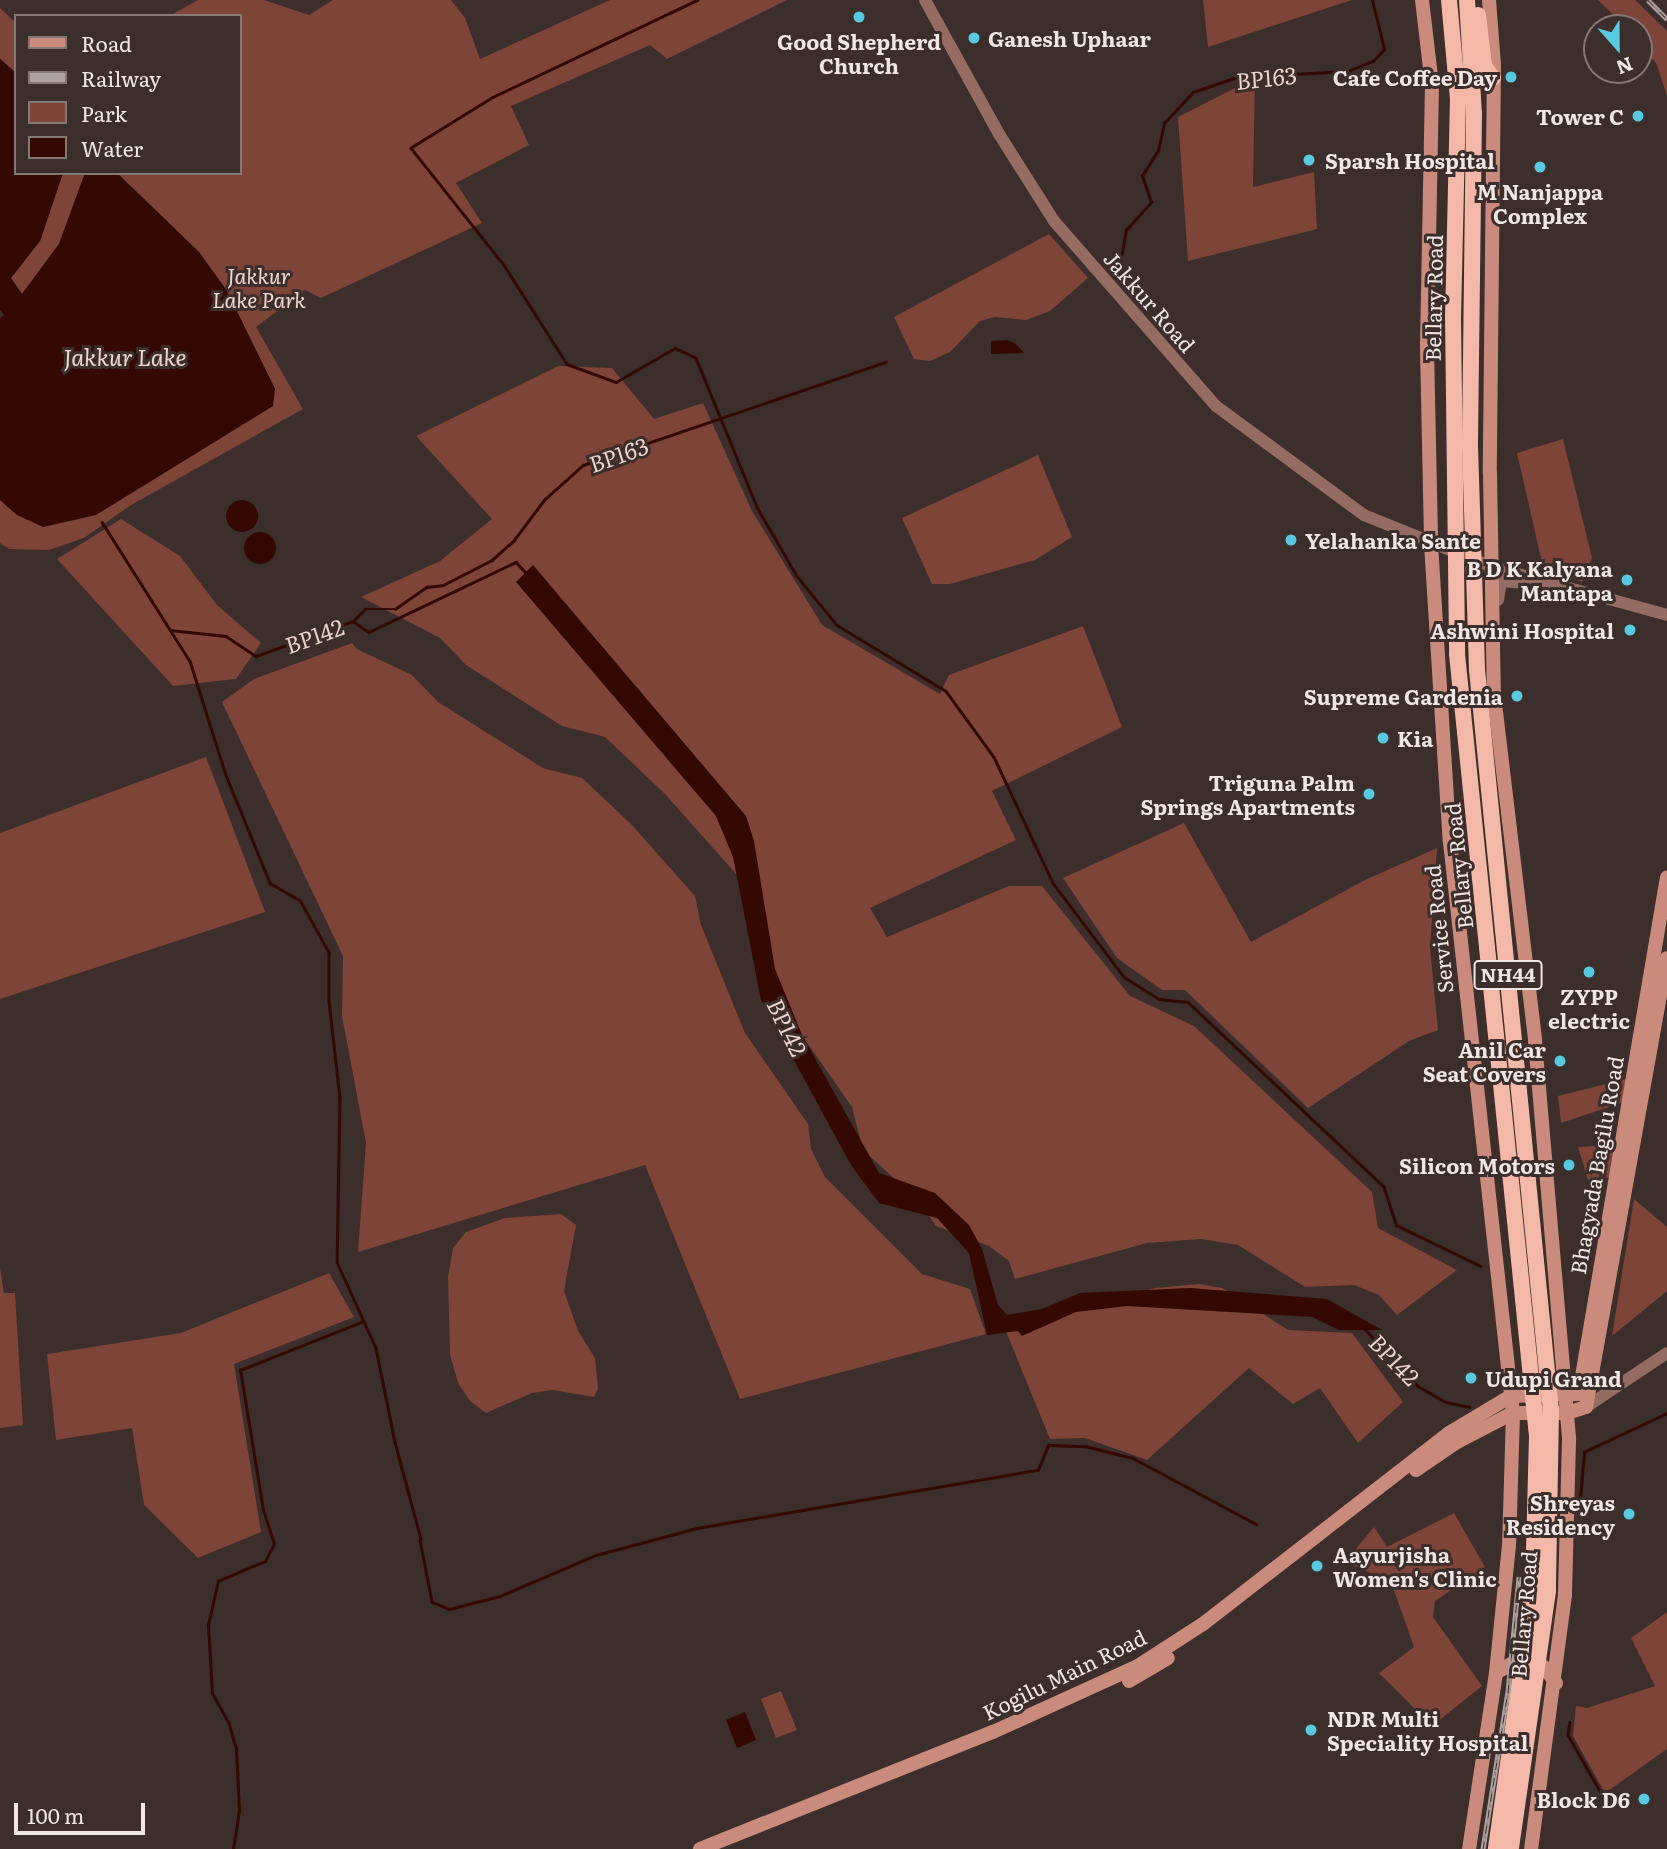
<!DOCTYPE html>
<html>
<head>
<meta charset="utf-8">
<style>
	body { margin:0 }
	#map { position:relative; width:1667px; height:1849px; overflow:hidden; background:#3c2e2a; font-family:Literata,serif }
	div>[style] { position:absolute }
	.green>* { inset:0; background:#7d4437 }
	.water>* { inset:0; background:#340902 }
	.round { border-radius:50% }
	.stream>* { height:2.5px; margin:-1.25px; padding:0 1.25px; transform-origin:1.25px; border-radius:1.25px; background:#340902 }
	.tertiary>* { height:12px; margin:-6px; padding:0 6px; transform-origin:6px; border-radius:6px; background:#946c62 }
	.secondary>* { height:14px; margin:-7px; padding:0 7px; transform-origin:7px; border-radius:7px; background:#cb8b7c }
	.trunk>* { height:16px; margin:-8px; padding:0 8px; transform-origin:8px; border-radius:8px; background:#f4b8a8 }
	.rail>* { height:5px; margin-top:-2.5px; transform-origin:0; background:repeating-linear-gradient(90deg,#3c2e2a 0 8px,#ada19f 0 16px); box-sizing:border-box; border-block:2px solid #ada19f }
	.dots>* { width:19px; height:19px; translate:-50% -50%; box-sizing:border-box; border:4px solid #3c2e2a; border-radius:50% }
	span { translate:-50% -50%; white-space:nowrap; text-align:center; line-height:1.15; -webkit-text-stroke:6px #3c2e2a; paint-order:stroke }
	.shield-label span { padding:2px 5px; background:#3c2e2a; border:2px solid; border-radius:5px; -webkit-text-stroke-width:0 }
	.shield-label { font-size:19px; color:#f0e6e4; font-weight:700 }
	.poi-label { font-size:21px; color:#f0e6e4; font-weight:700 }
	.left { translate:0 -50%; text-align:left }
	.right { translate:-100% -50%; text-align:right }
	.park-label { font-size:21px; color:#f0d7d0; font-style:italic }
	.street-label { font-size:21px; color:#f0e6e4 }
	.water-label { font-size:23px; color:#efd5cf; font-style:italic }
	.legend { position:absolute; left:14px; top:14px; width:228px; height:161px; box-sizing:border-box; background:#3c2e2a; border:2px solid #847874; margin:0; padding:9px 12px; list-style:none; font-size:21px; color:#f0e6e4 }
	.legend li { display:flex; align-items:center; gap:14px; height:35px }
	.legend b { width:35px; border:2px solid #847874 }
	.north { position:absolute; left:1583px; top:14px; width:70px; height:70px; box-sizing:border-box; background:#3c2e2a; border:2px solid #847874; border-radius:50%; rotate:159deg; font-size:19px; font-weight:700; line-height:28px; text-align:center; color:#f0e6e4 }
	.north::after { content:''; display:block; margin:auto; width:24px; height:32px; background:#57c9e2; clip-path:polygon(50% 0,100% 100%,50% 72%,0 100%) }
	.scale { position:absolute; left:14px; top:1803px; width:131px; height:32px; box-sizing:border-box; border:4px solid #f0e6e4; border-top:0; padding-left:9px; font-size:21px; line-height:24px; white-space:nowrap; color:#f0e6e4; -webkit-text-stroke:5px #3c2e2a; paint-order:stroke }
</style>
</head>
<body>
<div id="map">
	<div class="green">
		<div style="clip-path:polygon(198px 0,264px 0,309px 15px,333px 0,451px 0,465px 18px,480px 59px,610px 0,787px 0,667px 59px,650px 45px,511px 106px,529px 145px,456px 183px,482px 223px,321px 298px,305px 290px,256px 327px,303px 409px,131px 505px,84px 538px,49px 550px,9px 549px,0 543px,0 500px,17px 515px,275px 389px,227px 291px,199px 252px,117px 173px,240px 173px,240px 16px,169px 16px)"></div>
		<div style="clip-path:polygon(1203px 0,1352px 0,1208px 47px)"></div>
		<div style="clip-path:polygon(1598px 0,1635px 0,1667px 31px,1667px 96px,1657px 65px,1639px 39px,1639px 28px,1627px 28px)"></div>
		<div style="clip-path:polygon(0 8px,16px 23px,16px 73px,0 59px)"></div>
		<div style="clip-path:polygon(1255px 78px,1253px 187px,1314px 172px,1317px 229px,1188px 261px,1178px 117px)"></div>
		<div style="clip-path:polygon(63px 173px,85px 173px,59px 244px,22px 294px,11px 278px,40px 241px)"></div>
		<div style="clip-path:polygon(1049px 234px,1088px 278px,1050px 311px,1026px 320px,995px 317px,980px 321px,950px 352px,930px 361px,914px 359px,894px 317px)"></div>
		<div style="clip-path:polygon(558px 366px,612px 368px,654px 419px,703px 403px,752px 511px,822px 625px,940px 694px,949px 675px,1083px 626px,1122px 727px,992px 791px,1016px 840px,870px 908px,887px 937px,1009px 886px,1042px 886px,1130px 996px,1194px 1026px,1372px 1192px,1378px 1228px,1457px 1270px,1397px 1315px,1379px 1295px,1354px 1285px,1305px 1287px,1238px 1245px,1201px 1239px,1147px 1243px,1015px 1279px,1009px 1261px,989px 1246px,936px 1226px,919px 1201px,863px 1150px,852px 1107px,785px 1011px,737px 875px,665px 794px,605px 737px,562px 726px,466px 665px,440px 638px,361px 597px,440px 561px,492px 519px,416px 436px)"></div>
		<div style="clip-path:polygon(1563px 439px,1592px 558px,1582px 582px,1543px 567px,1517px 453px)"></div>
		<div style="clip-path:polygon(1038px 455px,1072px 537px,1035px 560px,950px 584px,932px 584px,902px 518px)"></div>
		<div style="clip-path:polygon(121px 519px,180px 556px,217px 605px,261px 643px,236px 679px,173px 686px,57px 559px)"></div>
		<div style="clip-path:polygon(352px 643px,357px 649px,412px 675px,438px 702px,543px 768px,582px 778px,632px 825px,695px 896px,701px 925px,745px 1033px,808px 1124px,811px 1149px,825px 1177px,922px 1274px,970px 1289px,986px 1334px,740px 1399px,645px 1165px,358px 1252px,366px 1143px,342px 1016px,343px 956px,222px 702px,254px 679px)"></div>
		<div style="clip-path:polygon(206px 757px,265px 912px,0 999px,0 833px)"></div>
		<div style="clip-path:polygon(1184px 823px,1251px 942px,1365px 880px,1437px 848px,1430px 947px,1438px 1030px,1409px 1041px,1308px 1108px,1185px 990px,1162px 990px,1117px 958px,1063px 878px)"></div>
		<div style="clip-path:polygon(1626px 1079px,1624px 1102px,1561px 1123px,1558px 1096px)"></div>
		<div style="clip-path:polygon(1616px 1145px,1611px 1177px,1588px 1180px,1578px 1147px)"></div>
		<div style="clip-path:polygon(1634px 1199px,1667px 1227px,1667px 1291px,1612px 1336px)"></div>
		<div style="clip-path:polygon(561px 1214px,576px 1225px,564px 1291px,578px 1331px,595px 1358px,598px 1389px,594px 1397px,553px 1390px,532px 1393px,486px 1413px,470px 1401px,458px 1383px,450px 1354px,448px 1277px,453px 1248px,466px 1232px,505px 1218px)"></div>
		<div style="clip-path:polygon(0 1268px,4px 1293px,15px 1293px,23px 1425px,0 1428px)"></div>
		<div style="clip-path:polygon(329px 1273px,354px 1317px,234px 1364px,261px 1532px,198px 1558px,144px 1505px,132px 1428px,56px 1440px,47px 1354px,181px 1333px)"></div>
		<div style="clip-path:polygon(1199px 1284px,1222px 1288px,1288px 1330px,1352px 1333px,1403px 1402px,1358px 1443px,1320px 1388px,1293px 1404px,1249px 1368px,1147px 1460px,1085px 1438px,1050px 1439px,1005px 1329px,1155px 1288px)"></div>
		<div style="clip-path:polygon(1454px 1513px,1485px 1567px,1435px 1601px,1433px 1617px,1482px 1686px,1432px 1726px,1379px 1673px,1414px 1647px,1391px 1582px,1345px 1562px,1374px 1527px,1387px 1547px)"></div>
		<div style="clip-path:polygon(1667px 1612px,1667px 1749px,1605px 1793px,1573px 1736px,1576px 1706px,1587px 1708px,1655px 1686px,1631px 1638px)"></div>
		<div style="clip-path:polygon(781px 1691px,797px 1730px,776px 1738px,761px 1699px)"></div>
	</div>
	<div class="water">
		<div style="clip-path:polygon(0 59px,16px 73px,16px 173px,63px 173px,40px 241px,11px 278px,22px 294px,59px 244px,85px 173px,117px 173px,199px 252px,227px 291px,275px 389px,273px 406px,96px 515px,43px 527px,17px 515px,0 500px,0 318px,4px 315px,0 310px)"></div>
		<div style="clip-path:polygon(1007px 340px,1016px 344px,1024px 353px,991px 354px,991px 341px)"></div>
		<div class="round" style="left:226px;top:500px;width:32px;height:32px"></div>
		<div class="round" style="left:244px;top:532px;width:32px;height:32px"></div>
		<div style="clip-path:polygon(533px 565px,746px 816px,754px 841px,775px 969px,802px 1035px,879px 1173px,935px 1193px,969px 1225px,982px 1249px,998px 1305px,1007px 1315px,1042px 1309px,1080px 1293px,1190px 1288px,1327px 1299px,1382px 1330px,1339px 1330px,1312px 1317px,1127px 1306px,1076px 1312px,1022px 1336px,1018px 1331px,987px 1335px,969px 1253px,937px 1218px,879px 1203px,851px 1165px,761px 1000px,733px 857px,716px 816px,516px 582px)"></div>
		<div style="clip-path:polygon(745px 1712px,756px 1740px,737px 1748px,726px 1720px)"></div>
	</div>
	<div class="stream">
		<div style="left:698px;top:0;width:228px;rotate:154.6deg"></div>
		<div style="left:492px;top:98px;width:95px;rotate:148.3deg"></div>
		<div style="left:411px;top:148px;width:149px;rotate:51.5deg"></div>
		<div style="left:504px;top:265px;width:117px;rotate:57.5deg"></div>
		<div style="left:567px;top:364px;width:52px;rotate:20.2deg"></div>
		<div style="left:616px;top:382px;width:68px;rotate:-30deg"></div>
		<div style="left:675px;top:348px;width:23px;rotate:25deg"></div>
		<div style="left:696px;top:358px;width:161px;rotate:67.7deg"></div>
		<div style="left:757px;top:507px;width:80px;rotate:59.9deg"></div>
		<div style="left:797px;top:576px;width:63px;rotate:50.8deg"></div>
		<div style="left:837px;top:625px;width:127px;rotate:31.2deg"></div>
		<div style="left:946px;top:691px;width:82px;rotate:54deg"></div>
		<div style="left:994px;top:757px;width:139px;rotate:64.9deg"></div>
		<div style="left:1053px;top:883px;width:118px;rotate:52.9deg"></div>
		<div style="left:1124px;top:977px;width:41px;rotate:32.2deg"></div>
		<div style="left:1159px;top:999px;width:29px;rotate:6deg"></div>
		<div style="left:1188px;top:1002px;width:270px;rotate:43.3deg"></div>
		<div style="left:1384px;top:1187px;width:40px;rotate:72deg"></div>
		<div style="left:1396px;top:1225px;width:94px;rotate:25.8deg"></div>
		<div style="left:1127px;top:290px;width:27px;rotate:-105deg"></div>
		<div style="left:1120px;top:264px;width:35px;rotate:-80deg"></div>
		<div style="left:1126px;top:230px;width:38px;rotate:-48deg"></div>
		<div style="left:1151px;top:202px;width:28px;rotate:-109deg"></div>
		<div style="left:1142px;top:176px;width:31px;rotate:-58deg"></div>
		<div style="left:1158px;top:150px;width:28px;rotate:-77deg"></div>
		<div style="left:1164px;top:123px;width:42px;rotate:-46.9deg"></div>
		<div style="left:1193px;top:92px;width:46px;rotate:-18.8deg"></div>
		<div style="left:1237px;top:77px;width:111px;rotate:-3.1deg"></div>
		<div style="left:1348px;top:71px;width:27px;rotate:-22deg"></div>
		<div style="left:1373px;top:61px;width:16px;rotate:-47deg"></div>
		<div style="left:1384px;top:49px;width:50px;rotate:-103.8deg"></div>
		<div style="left:102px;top:522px;width:165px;rotate:57.7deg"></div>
		<div style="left:190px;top:661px;width:120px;rotate:72.5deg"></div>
		<div style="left:226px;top:775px;width:117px;rotate:67.8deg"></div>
		<div style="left:270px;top:883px;width:34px;rotate:30deg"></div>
		<div style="left:300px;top:900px;width:60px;rotate:60.9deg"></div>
		<div style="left:329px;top:952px;width:49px;rotate:90deg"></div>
		<div style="left:329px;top:1001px;width:97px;rotate:83.5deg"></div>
		<div style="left:340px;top:1097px;width:165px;rotate:91deg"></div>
		<div style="left:337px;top:1262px;width:94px;rotate:65.6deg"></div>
		<div style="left:376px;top:1348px;width:96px;rotate:78.6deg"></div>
		<div style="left:395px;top:1442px;width:100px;rotate:75deg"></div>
		<div style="left:353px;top:621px;width:17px;rotate:-45deg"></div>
		<div style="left:365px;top:609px;width:30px"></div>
		<div style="left:395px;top:609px;width:39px;rotate:-35deg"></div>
		<div style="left:427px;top:587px;width:16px;rotate:-7deg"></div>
		<div style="left:443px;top:585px;width:55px;rotate:-27deg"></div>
		<div style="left:492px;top:560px;width:30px;rotate:-42deg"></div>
		<div style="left:514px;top:540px;width:50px;rotate:-53.1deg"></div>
		<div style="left:544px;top:500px;width:52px;rotate:-41.9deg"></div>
		<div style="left:583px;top:465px;width:320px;rotate:-18.8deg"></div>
		<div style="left:170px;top:630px;width:56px;rotate:6.1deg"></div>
		<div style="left:226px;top:636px;width:36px;rotate:34deg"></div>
		<div style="left:256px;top:656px;width:103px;rotate:-19.8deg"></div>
		<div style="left:353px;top:621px;width:19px;rotate:35deg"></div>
		<div style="left:369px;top:632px;width:163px;rotate:-25.5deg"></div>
		<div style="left:516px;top:562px;width:16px;rotate:47deg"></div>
		<div style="left:1365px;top:1329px;width:78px;rotate:47.1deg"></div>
		<div style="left:1418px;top:1386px;width:32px;rotate:30deg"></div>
		<div style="left:1446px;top:1402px;width:24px;rotate:12deg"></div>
		<div style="left:1587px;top:1503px;width:8px;rotate:-150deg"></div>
		<div style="left:1580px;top:1499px;width:47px;rotate:-85.1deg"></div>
		<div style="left:1584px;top:1452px;width:92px;rotate:-25.2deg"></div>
		<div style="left:420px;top:1540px;width:63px;rotate:79deg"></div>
		<div style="left:432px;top:1602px;width:18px;rotate:22deg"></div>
		<div style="left:449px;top:1609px;width:53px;rotate:-14.3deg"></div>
		<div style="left:500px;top:1596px;width:104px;rotate:-23.1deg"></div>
		<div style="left:596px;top:1555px;width:105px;rotate:-15deg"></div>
		<div style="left:697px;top:1528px;width:346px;rotate:-9.7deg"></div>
		<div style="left:1038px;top:1470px;width:27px;rotate:-68deg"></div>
		<div style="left:1048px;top:1445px;width:37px;rotate:2deg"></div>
		<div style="left:1085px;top:1446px;width:49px;rotate:14deg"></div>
		<div style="left:1133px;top:1458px;width:140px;rotate:28.2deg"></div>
		<div style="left:1570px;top:1722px;width:13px;rotate:99deg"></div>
		<div style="left:1568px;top:1735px;width:70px;rotate:60.2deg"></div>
		<div style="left:233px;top:1849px;width:39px;rotate:-81deg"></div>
		<div style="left:239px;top:1810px;width:61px;rotate:-92.8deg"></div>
		<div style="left:236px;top:1749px;width:26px;rotate:-106deg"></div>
		<div style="left:229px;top:1724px;width:35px;rotate:-119deg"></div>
		<div style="left:212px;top:1693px;width:68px;rotate:-93.4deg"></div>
		<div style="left:208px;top:1625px;width:45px;rotate:-77.2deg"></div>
		<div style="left:218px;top:1581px;width:51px;rotate:-23.1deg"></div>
		<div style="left:265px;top:1561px;width:19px;rotate:-62deg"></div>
		<div style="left:274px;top:1544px;width:36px;rotate:-108deg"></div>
		<div style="left:263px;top:1510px;width:142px;rotate:-99.3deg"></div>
		<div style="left:240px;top:1370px;width:133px;rotate:-21.6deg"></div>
	</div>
	<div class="tertiary">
		<div style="left:925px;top:0;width:153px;rotate:61.1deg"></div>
		<div style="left:999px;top:134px;width:103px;rotate:57.7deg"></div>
		<div style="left:1054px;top:221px;width:246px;rotate:48.8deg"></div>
		<div style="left:1216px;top:406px;width:184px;rotate:36.4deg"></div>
		<div style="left:1364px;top:515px;width:138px;rotate:22.1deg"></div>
		<div style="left:1492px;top:567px;width:181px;rotate:15.3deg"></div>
		<div style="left:1498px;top:600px;width:19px;rotate:-81deg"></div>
		<div style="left:1501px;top:581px;width:21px;rotate:5deg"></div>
		<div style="left:1586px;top:1407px;width:97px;rotate:-33.7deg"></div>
	</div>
	<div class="secondary">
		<div style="left:1422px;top:0;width:86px;rotate:83.3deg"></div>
		<div style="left:1432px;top:85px;width:263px;rotate:91.1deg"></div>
		<div style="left:1427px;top:348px;width:196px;rotate:88.8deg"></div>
		<div style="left:1431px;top:544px;width:299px;rotate:86.4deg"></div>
		<div style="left:1450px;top:842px;width:574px;rotate:83.7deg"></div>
		<div style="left:1513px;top:1413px;width:132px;rotate:91.7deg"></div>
		<div style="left:1509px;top:1545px;width:129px;rotate:95.8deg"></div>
		<div style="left:1496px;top:1673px;width:178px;rotate:98.7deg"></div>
		<div style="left:1489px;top:0;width:65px;rotate:85.6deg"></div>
		<div style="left:1494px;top:65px;width:408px;rotate:90.6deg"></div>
		<div style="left:1490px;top:473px;width:222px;rotate:89deg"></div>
		<div style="left:1494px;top:695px;width:348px;rotate:83.2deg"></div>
		<div style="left:1535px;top:1041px;width:400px;rotate:85.1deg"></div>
		<div style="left:1569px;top:1440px;width:155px;rotate:91.5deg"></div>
		<div style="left:1565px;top:1595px;width:256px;rotate:97.6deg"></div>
		<div style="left:1416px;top:1470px;width:50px;rotate:-34.3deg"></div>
		<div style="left:1457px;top:1442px;width:63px;rotate:-27.4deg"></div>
		<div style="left:1513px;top:1413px;width:54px"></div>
		<div style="left:1567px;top:1413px;width:20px;rotate:-18deg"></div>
		<div style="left:1586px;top:1407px;width:456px;rotate:-79.8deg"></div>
		<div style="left:1496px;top:1673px;width:21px;rotate:-31deg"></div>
		<div style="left:1514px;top:1662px;width:15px;rotate:-4deg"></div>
		<div style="left:1529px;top:1661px;width:16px;rotate:22deg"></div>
		<div style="left:1544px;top:1667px;width:20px;rotate:53deg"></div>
		<div style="left:1129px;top:1681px;width:45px;rotate:-30.5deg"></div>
		<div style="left:700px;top:1849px;width:315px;rotate:-21.8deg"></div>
		<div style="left:993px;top:1732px;width:159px;rotate:-24.5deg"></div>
		<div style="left:1138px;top:1666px;width:77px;rotate:-32.9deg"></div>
		<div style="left:1203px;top:1624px;width:311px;rotate:-37.8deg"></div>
		<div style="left:1449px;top:1433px;width:72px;rotate:-30.8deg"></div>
		<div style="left:1511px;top:1396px;width:68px;rotate:-1.7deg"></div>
		<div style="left:1579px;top:1394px;width:524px;rotate:-80.34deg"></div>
	</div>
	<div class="trunk">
		<div style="left:1449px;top:0;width:98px;rotate:84.8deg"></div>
		<div style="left:1458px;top:98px;width:218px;rotate:91.3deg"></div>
		<div style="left:1453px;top:316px;width:338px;rotate:89.3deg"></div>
		<div style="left:1457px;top:654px;width:786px;rotate:84.16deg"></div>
		<div style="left:1537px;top:1436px;width:152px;rotate:91.5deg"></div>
		<div style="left:1533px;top:1588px;width:264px;rotate:98.1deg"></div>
		<div style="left:1467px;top:0;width:113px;rotate:86.5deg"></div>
		<div style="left:1474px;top:113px;width:333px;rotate:90.7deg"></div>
		<div style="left:1470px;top:446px;width:224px;rotate:88.2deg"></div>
		<div style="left:1477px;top:670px;width:745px;rotate:84.3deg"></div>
		<div style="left:1551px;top:1411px;width:180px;rotate:91deg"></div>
		<div style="left:1548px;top:1591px;width:261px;rotate:98.2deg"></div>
		<div style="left:1478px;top:15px;width:51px;rotate:83.3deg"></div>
		<div style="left:1484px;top:66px;width:15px;rotate:53deg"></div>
	</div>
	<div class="rail">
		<div style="left:1648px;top:0;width:27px;rotate:45deg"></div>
		<div style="left:1483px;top:1849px;width:159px;rotate:-81deg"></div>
		<div style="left:1508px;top:1692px;width:116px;rotate:-84.5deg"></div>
	</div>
	<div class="dots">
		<div style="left:859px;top:17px;background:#57c9e2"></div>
		<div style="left:974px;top:38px;background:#57c9e2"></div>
		<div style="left:1511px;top:77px;background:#57c9e2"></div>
		<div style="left:1638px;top:116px;background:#57c9e2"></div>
		<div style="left:1309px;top:160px;background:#57c9e2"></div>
		<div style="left:1540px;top:167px;background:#57c9e2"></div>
		<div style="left:1291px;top:540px;background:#57c9e2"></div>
		<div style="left:1627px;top:580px;background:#57c9e2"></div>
		<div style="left:1630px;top:630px;background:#57c9e2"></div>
		<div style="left:1517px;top:696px;background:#57c9e2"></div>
		<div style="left:1383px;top:738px;background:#57c9e2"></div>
		<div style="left:1369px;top:794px;background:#57c9e2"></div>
		<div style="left:1589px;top:972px;background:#57c9e2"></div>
		<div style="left:1560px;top:1061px;background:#57c9e2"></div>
		<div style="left:1569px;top:1165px;background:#57c9e2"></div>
		<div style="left:1471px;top:1378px;background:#57c9e2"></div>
		<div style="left:1629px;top:1514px;background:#57c9e2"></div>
		<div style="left:1317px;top:1566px;background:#57c9e2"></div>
		<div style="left:1311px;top:1730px;background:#57c9e2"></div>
		<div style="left:1644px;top:1799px;background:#57c9e2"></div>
	</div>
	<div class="shield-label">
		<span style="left:1508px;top:975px">NH44</span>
	</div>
	<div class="poi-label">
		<span class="left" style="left:988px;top:38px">Ganesh Uphaar</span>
		<span style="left:859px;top:53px">Good Shepherd<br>Church</span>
		<span class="right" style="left:1497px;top:77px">Cafe Coffee Day</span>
		<span class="right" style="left:1624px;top:116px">Tower C</span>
		<span class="left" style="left:1325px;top:160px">Sparsh Hospital</span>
		<span style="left:1540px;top:203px">M Nanjappa<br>Complex</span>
		<span class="left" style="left:1305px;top:540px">Yelahanka Sante</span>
		<span class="right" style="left:1613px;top:580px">B D K Kalyana<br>Mantapa</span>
		<span class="right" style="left:1614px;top:630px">Ashwini Hospital</span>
		<span class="right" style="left:1503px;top:696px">Supreme Gardenia</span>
		<span class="left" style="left:1397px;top:738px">Kia</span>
		<span class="right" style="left:1355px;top:794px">Triguna Palm<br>Springs Apartments</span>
		<span style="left:1589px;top:1008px">ZYPP<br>electric</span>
		<span class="right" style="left:1546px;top:1061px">Anil Car<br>Seat Covers</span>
		<span class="right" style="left:1555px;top:1165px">Silicon Motors</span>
		<span class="left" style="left:1485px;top:1378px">Udupi Grand</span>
		<span class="right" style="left:1615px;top:1514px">Shreyas<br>Residency</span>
		<span class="left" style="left:1333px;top:1566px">Aayurjisha<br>Women's Clinic</span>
		<span class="left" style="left:1327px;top:1730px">NDR Multi<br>Speciality Hospital</span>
		<span class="right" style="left:1630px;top:1799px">Block D6</span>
	</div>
	<div class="park-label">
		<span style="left:259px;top:287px">Jakkur<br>Lake Park</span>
	</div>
	<div class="street-label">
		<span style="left:1433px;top:298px;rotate:-89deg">Bellary Road</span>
		<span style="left:1150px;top:301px;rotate:49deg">Jakkur Road</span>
		<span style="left:1458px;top:866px;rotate:-96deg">Bellary Road</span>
		<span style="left:1438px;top:929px;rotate:-96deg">Service Road</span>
		<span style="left:1596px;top:1165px;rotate:-80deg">Bhagyada Bagilu Road</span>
		<span style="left:1523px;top:1614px;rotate:-85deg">Bellary Road</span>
		<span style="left:1064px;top:1674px;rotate:-26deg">Kogilu Main Road</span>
	</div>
	<div class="water-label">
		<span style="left:1266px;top:77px;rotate:-6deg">BP163</span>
		<span style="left:125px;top:356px">Jakkur Lake</span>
		<span style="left:618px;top:454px;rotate:-20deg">BP163</span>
		<span style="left:314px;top:635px;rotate:-20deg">BP142</span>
		<span style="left:788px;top:1027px;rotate:64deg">BP142</span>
		<span style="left:1395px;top:1359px;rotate:46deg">BP142</span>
	</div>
	<ul class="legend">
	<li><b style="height:9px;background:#cb8b7c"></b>Road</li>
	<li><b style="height:9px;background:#ada19f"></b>Railway</li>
	<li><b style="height:19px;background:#7d4437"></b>Park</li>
	<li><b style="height:19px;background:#340902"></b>Water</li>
	</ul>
	<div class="north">N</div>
	<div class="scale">100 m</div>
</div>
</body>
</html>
